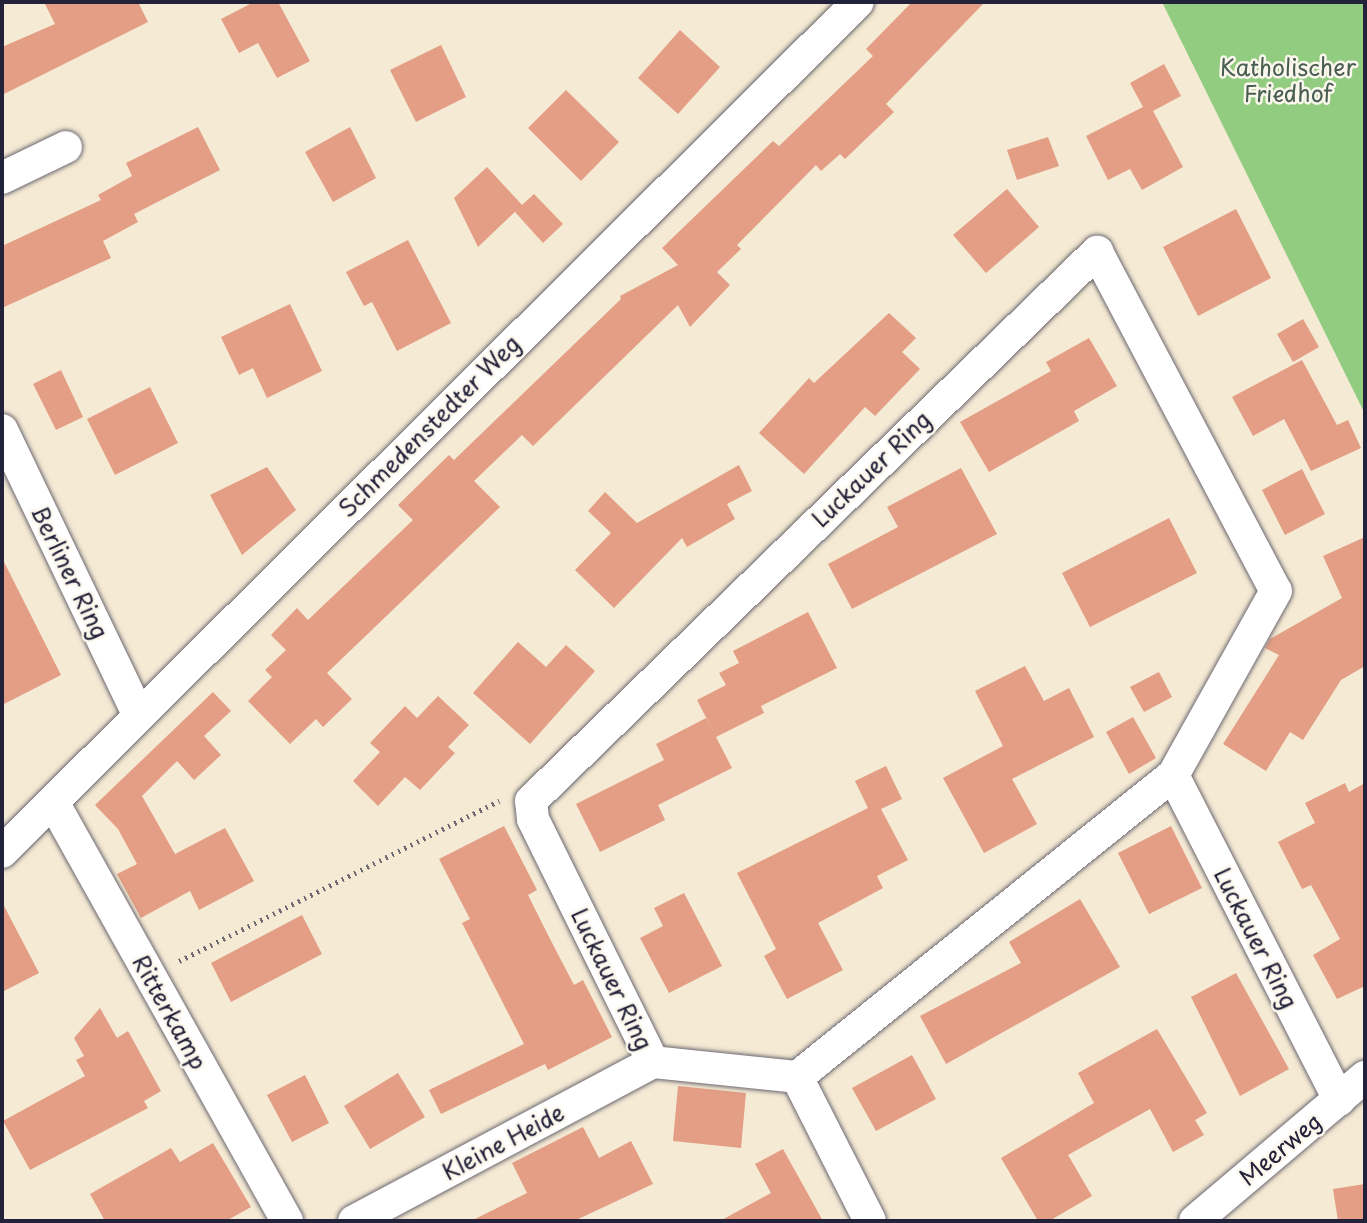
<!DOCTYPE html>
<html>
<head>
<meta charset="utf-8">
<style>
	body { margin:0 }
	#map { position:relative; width:1367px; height:1223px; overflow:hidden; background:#f5ead4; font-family:"Playpen Sans",sans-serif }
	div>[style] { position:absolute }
	.green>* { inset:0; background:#91cc80 }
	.building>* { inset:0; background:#e39e85 }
	.path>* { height:4.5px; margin-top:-2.25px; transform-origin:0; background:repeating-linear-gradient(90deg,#6c6871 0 2px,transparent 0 7px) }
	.roads { filter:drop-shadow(0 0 2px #6c6871) drop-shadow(0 0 2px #6c6871) }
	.street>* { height:32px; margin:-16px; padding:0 16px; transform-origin:16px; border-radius:16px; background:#fff }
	span { translate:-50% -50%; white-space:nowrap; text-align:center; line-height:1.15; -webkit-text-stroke:5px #fbf7ec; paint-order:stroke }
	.park-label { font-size:23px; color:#495e53 }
	.street-label { font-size:23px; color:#22223b }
	.frame { position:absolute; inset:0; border:4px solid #22223b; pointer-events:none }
</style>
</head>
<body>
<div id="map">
	<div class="green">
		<div style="clip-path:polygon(1162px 2px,1365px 2px,1365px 414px)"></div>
	</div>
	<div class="building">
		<div style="clip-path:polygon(44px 2px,138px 2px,148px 22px,2px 95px,2px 47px,55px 24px)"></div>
		<div style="clip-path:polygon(254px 2px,278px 2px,310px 61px,277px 78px,258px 43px,239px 53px,221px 19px)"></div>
		<div style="clip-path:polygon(912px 2px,985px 2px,886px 104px,894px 112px,845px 159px,840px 154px,821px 171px,816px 165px,737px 245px,741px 249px,717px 272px,730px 285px,690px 327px,678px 305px,533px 446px,522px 435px,474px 481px,500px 507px,327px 673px,352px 699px,323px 727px,316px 719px,290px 744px,248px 701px,272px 677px,265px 670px,286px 650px,271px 635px,297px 608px,308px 620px,413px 520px,398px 505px,449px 455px,454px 460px,621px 299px,620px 296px,678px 265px,662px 248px,773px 141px,779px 146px,873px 56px,866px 49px)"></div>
		<div style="clip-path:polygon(680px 30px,720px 67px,678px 114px,638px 78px)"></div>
		<div style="clip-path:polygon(441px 45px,466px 97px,416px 122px,390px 70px)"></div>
		<div style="clip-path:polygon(1164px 64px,1181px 96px,1153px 111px,1183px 167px,1142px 190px,1130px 169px,1108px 180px,1086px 136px,1143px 107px,1130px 83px)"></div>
		<div style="clip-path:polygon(566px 90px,619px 142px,581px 181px,528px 128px)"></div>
		<div style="clip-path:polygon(198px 127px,220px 170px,134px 214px,138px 222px,103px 241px,111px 258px,2px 308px,2px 246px,101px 200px,98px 195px,132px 176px,126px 163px)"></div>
		<div style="clip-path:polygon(350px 127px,376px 178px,333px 202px,305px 152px)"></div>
		<div style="clip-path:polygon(1048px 137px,1059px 166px,1017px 180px,1007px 150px)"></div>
		<div style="clip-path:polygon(487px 167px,522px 205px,534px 194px,563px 224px,543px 243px,515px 212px,518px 209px,478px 247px,454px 198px)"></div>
		<div style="clip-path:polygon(1007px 189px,1039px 227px,986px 273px,953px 235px)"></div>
		<div style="clip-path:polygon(1236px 209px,1271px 278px,1198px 316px,1163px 247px)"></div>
		<div style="clip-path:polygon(408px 240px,451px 323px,397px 351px,372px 302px,364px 306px,346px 272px)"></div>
		<div style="clip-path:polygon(290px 304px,322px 371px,267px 398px,253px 368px,239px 375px,221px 337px)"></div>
		<div style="clip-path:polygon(889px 313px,916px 338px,902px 352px,920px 369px,875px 416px,865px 407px,804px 474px,759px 433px,809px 378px,814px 383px)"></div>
		<div style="clip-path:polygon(1303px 319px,1319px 347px,1293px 362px,1277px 334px)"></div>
		<div style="clip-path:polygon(1089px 338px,1117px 386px,1074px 411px,1079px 421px,989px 472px,960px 422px,1051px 371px,1046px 362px)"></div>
		<div style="clip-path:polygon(1302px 360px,1337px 425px,1348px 420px,1361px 448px,1311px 471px,1284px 419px,1253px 436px,1232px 397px)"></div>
		<div style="clip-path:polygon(61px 370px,83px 417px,56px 430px,33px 384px)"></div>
		<div style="clip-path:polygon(150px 387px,178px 443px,115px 475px,87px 419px)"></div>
		<div style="clip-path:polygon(739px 465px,752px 491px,727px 504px,735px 519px,687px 547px,682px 538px,614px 608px,575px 570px,611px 533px,588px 511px,605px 492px,637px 523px)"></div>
		<div style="clip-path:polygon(267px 467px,296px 510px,242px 555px,210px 495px)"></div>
		<div style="clip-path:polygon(961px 468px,997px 534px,852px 609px,828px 564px,898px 527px,887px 507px)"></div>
		<div style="clip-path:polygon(1302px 469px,1325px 514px,1285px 535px,1262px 490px)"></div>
		<div style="clip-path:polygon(1169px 518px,1197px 573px,1090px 627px,1062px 573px)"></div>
		<div style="clip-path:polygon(1365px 537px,1365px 666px,1341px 680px,1303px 740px,1290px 732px,1266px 771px,1223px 744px,1279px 655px,1265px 648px,1270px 639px,1342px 598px,1323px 556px)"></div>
		<div style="clip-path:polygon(2px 558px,61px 675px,2px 705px)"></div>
		<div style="clip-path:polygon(808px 612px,837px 668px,761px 706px,764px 713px,716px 737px,732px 768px,658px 805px,665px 820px,600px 852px,576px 804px,664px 760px,656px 744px,706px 718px,714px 733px,697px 700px,726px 685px,719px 673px,739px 663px,733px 651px)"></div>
		<div style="clip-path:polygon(518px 642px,546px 667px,566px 645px,595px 671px,530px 744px,473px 693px)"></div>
		<div style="clip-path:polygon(1025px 666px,1044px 701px,1069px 688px,1094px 737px,1012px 779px,1037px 824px,984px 853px,943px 778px,1003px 746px,975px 691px)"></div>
		<div style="clip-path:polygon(1159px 672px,1172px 697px,1144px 712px,1130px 687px)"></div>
		<div style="clip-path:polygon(213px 692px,231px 711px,204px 736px,221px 755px,194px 780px,177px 761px,142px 796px,175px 854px,225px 828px,254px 881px,199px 910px,190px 891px,141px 918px,117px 874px,137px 864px,118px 829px,95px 805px)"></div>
		<div style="clip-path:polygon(438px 696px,469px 725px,448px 747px,455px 753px,420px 790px,405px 777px,378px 806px,353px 781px,380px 752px,370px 743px,405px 706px,417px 718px)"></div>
		<div style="clip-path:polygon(1133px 717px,1156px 758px,1129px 774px,1106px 732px)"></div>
		<div style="clip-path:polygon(886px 766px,902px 799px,881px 809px,908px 860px,877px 876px,883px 888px,818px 923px,843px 970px,787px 999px,764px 956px,776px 949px,737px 873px,868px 808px,855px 781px)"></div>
		<div style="clip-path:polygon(1345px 783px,1349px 792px,1365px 783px,1365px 986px,1337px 999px,1313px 955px,1340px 939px,1311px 885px,1302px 889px,1278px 842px,1315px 823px,1305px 803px)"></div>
		<div style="clip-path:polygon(504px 826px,537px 890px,528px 895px,548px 935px,574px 985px,583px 980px,612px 1037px,548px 1070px,545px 1064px,441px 1114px,429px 1090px,524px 1044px,462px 923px,470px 919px,439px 859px)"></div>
		<div style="clip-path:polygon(1171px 826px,1202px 888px,1149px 914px,1118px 853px)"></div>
		<div style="clip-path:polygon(684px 893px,722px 966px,669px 993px,640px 938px,663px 926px,654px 908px)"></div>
		<div style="clip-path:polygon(1080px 899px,1120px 967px,946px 1064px,920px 1016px,1021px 963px,1009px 942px)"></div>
		<div style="clip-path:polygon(2px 902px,39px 973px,2px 992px)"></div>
		<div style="clip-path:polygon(302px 915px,322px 954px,231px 1002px,211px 963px)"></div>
		<div style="clip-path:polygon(1236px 973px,1289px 1069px,1240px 1096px,1191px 997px)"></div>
		<div style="clip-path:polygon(100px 1008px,117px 1038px,128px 1031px,161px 1091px,144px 1101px,148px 1108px,30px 1170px,3px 1121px,85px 1076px,76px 1060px,84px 1056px,74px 1038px)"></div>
		<div style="clip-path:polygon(1157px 1029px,1207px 1113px,1195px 1120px,1204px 1135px,1173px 1152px,1150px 1109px,1068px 1155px,1092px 1196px,1049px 1221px,1038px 1221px,1001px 1158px,1094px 1103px,1078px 1073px)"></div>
		<div style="clip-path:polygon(912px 1055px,936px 1099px,876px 1131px,852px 1088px)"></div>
		<div style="clip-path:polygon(398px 1073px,425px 1117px,370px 1149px,344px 1106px)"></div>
		<div style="clip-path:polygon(305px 1075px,329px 1123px,292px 1142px,267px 1095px)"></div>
		<div style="clip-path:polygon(678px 1086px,746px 1093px,741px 1148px,673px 1141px)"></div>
		<div style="clip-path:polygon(583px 1127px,599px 1158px,631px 1141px,653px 1184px,574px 1221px,471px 1221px,527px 1193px,512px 1163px)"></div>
		<div style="clip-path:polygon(213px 1143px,251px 1207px,226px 1221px,105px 1221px,90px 1194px,171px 1148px,180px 1162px)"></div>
		<div style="clip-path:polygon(783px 1149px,823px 1221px,720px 1221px,771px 1193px,755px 1164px)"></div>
		<div style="clip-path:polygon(1365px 1184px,1365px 1221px,1338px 1221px,1333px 1189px)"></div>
	</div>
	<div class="path">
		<div style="left:179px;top:961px;width:358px;rotate:-26.6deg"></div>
	</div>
	<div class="roads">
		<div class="street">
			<div style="left:2px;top:178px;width:71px;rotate:-25.8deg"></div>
			<div style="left:2px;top:430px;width:315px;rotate:64.4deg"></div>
			<div style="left:1173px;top:775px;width:482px;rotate:141.2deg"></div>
			<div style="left:797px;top:1077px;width:145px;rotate:-174.1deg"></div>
			<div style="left:653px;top:1062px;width:271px;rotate:-116.3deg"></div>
			<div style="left:533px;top:819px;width:18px;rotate:-96deg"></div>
			<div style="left:531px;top:801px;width:789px;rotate:-44.13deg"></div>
			<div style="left:1097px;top:252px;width:383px;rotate:62.2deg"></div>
			<div style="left:1276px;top:591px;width:211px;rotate:119.2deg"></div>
			<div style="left:1173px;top:775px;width:365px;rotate:62.9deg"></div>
			<div style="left:53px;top:802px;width:480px;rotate:60.8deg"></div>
			<div style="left:2px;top:852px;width:1206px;rotate:-44.8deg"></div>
			<div style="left:797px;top:1077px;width:161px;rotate:63.1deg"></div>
			<div style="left:354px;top:1221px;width:339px;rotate:-28deg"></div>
			<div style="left:1195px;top:1221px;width:223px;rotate:-40.3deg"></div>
		</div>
	</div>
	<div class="park-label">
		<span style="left:1288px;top:80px">Katholischer<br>Friedhof</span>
	</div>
	<div class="street-label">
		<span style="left:429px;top:426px;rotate:-45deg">Schmedenstedter Weg</span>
		<span style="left:871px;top:469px;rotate:-44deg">Luckauer Ring</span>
		<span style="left:70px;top:572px;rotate:64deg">Berliner Ring</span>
		<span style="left:1256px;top:938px;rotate:63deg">Luckauer Ring</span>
		<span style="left:612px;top:979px;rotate:64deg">Luckauer Ring</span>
		<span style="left:170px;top:1012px;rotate:61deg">Ritterkamp</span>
		<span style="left:503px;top:1142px;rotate:-28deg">Kleine Heide</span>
		<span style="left:1280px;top:1149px;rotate:-40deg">Meerweg</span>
	</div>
	<div class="frame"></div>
</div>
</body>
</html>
